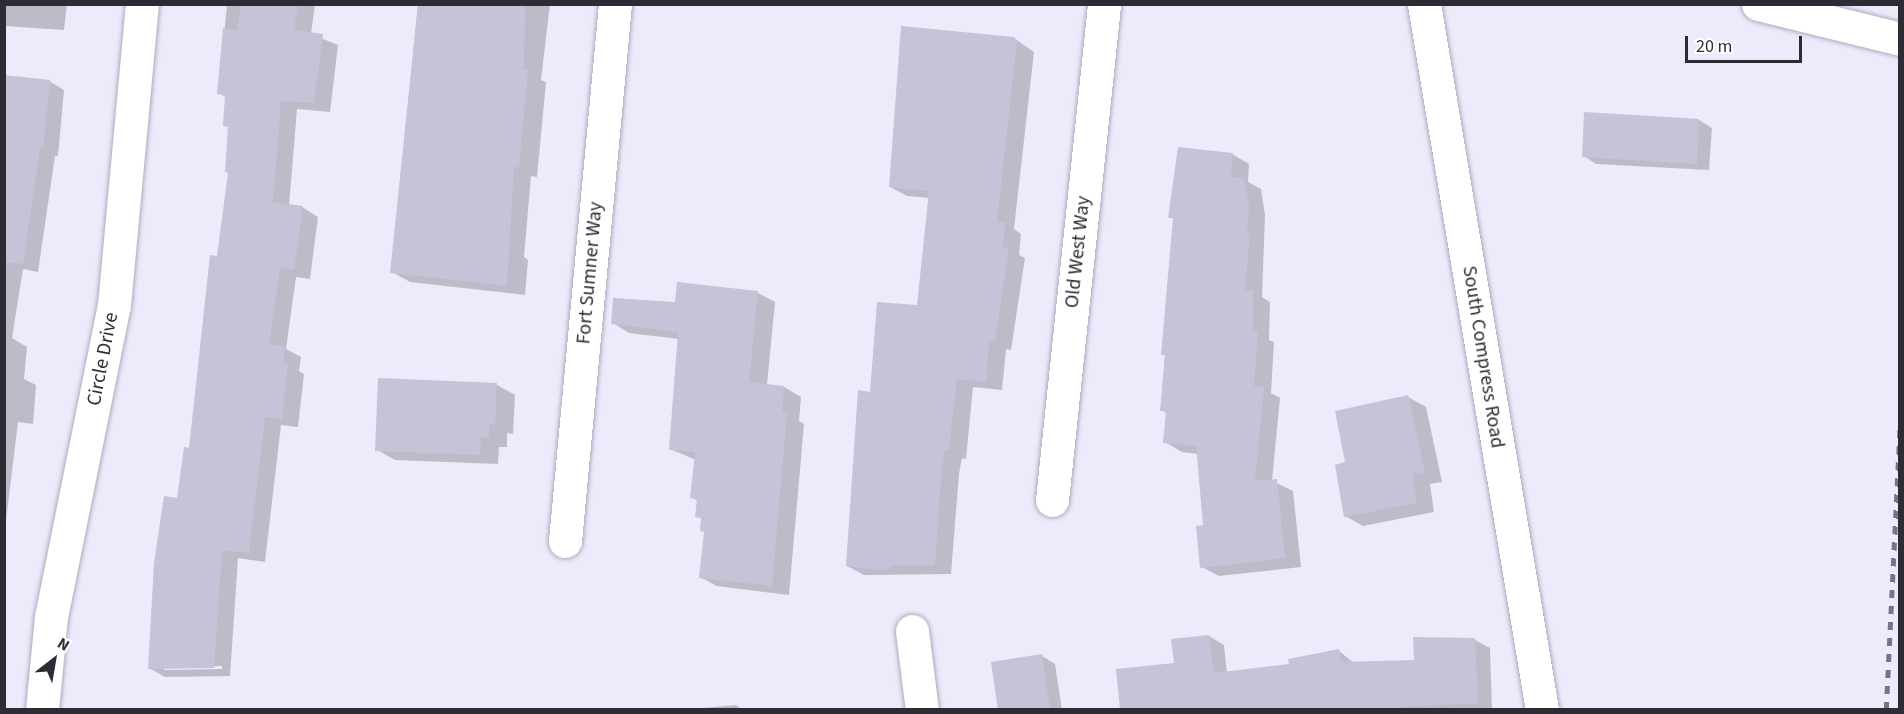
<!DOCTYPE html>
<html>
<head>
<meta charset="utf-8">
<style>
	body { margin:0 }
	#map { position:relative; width:1904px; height:714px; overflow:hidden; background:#ecebfc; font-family:"Source Sans 3",sans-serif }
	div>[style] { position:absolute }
	.shadow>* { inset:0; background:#0003 }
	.building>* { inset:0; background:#c5c3d7 }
	.roads { filter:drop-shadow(0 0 2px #adabbf) drop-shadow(0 0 2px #adabbf) }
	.minor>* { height:33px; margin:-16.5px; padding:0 16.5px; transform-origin:16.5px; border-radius:16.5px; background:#fff }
	.rail>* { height:4.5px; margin-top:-2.25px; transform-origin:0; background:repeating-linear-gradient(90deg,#767581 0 8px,transparent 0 16px) }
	span { translate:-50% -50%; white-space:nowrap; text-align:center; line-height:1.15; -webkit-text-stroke:5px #fff; paint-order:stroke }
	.street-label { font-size:20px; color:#2d2c34 }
	.frame { position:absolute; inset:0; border:6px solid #2d2c34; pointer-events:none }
	.north { position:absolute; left:24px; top:630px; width:60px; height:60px; -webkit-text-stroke:4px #fff; paint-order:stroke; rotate:31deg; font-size:16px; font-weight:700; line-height:24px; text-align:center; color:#2d2c34 }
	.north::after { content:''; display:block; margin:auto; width:21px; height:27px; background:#2d2c34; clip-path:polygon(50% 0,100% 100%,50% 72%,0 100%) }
	.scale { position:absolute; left:1685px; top:36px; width:117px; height:27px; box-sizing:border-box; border:3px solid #2d2c34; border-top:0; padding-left:8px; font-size:18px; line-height:21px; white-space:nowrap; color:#2d2c34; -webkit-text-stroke:4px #fff; paint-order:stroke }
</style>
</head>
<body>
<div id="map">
	<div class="shadow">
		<div style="clip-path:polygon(4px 4px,67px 4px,64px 30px,4px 26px)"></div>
		<div style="clip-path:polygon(evenodd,227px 4px,315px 4px,311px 34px,338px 45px,330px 112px,297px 109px,289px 206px,302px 207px,318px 217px,310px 279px,296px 277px,286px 349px,301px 357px,299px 371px,304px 374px,298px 427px,281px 425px,265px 562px,238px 558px,230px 676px,165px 677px,149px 668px,190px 450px,229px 173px,230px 128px,225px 125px,227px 98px,219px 93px,227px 4px,222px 666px,222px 669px,164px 670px,164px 667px,222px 666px)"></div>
		<div style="clip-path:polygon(418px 4px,550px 4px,541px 80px,546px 82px,537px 177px,531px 176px,524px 257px,528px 260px,525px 295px,410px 282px,392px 272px)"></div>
		<div style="clip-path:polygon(1014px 38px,1034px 52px,1014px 229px,1021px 234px,1019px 255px,1025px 258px,1011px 350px,1006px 349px,1002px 390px,973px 387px,966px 459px,962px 458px,959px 474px,951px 574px,864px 575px,847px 566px,871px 393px,919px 307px,930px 198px,907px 196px,890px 187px)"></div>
		<div style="clip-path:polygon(4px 76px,49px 81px,64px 90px,58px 156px,55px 156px,38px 272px,23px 269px,12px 338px,27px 347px,24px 379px,36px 385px,33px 424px,18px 422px,4px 537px)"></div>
		<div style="clip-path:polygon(1586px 114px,1699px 120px,1712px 128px,1709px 170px,1596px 164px,1584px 156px)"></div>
		<div style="clip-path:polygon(1232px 154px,1249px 164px,1248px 182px,1261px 189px,1265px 215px,1262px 297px,1270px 302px,1269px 340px,1274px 342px,1271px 393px,1280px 398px,1272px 481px,1293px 491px,1301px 567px,1219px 576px,1202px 567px,1204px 526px,1198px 454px,1182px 452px,1165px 442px,1168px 414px,1161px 410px,1175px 220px,1170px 217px)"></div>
		<div style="clip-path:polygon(758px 293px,775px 302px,767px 385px,784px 387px,801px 397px,799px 421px,804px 424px,789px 595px,717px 586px,700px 577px,705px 533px,701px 530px,702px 519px,697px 516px,698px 501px,691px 497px,696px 460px,670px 449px,679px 339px,629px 333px,613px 323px,676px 304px)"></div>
		<div style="clip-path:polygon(379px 380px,497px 385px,515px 395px,513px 434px,507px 433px,507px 447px,499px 447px,498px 464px,395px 460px,377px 450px)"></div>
		<div style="clip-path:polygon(1408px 397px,1426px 407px,1442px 482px,1430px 484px,1434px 512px,1363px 526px,1345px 516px)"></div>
		<div style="clip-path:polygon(1209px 636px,1224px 645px,1227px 673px,1291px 665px,1339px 651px,1354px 663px,1416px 661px,1475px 640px,1490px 648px,1492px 710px,1122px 710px)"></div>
		<div style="clip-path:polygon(1042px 656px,1055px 664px,1062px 710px,1000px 710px)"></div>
		<div style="clip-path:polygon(736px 705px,743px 710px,686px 710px,692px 709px)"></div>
	</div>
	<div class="building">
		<div style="clip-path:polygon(241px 4px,298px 4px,294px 30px,323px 34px,314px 103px,281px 101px,273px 202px,303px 206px,294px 270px,280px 268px,269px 344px,285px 346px,283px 363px,288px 363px,282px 419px,265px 417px,249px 553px,222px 550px,214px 668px,148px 669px,154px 563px,164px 496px,177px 498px,184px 447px,189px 448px,210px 255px,217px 256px,228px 173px,225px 172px,228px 127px,223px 126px,225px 95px,217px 94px,223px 28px,237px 30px)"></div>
		<div style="clip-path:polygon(418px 4px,525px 4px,524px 70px,528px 70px,519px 167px,514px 167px,507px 286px,390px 273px)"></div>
		<div style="clip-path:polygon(901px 26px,1014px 37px,1017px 41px,997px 222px,1005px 223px,1003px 247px,1009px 247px,995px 341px,989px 341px,986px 382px,957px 379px,949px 450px,945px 450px,942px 464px,935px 565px,891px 565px,890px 569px,880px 570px,846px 566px,858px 390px,870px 392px,877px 302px,917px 305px,929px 191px,889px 187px)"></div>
		<div style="clip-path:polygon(4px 75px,50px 80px,43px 148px,40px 148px,23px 264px,4px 262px)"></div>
		<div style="clip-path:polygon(1584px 112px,1699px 119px,1697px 164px,1582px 157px)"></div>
		<div style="clip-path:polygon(1178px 147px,1233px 153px,1231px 177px,1244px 178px,1249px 205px,1247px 233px,1250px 233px,1245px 290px,1253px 291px,1253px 331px,1258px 331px,1254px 386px,1264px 387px,1255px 481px,1277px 479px,1285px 558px,1200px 568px,1196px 526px,1203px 525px,1196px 446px,1163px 443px,1166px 411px,1160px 411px,1165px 355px,1161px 355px,1173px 218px,1168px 218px)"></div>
		<div style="clip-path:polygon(677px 282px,758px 291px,749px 382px,784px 386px,782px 413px,787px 413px,772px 586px,699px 578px,704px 532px,700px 531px,701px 518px,695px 517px,697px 499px,690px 498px,695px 452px,669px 450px,678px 332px,611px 324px,613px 298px,675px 302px)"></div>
		<div style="clip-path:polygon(378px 378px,497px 383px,495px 424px,489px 424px,489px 437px,481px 437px,480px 455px,375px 451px)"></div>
		<div style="clip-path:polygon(1408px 395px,1425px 472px,1413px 474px,1417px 503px,1344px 517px,1335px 465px,1345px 462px,1335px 411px)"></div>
		<div style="clip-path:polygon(1209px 635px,1214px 673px,1289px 664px,1288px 659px,1339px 649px,1341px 662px,1414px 660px,1413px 637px,1475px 638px,1478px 703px,1346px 710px,1120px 710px,1116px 669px,1174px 663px,1171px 639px)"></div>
		<div style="clip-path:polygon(1042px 654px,1050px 710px,998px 710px,991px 662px)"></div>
	</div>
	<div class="roads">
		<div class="minor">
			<div style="left:1424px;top:4px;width:716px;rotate:80.51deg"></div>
			<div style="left:1758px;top:4px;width:146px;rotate:13.8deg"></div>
			<div style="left:1052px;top:500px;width:499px;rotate:-84deg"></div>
			<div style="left:565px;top:541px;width:539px;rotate:-84.68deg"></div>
			<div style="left:912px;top:631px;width:80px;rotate:82.8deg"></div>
			<div style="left:42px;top:710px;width:93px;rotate:-84.5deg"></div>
			<div style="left:51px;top:617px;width:318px;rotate:-78.6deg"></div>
			<div style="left:114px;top:305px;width:302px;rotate:-84.7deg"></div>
		</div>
	</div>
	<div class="rail">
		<div style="left:1886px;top:710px;width:283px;rotate:-87.2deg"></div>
	</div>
	<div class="street-label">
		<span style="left:1078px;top:252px;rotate:-84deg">Old West Way</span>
		<span style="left:590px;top:273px;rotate:-85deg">Fort Sumner Way</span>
		<span style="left:1483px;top:357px;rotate:81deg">South Compress Road</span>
		<span style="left:103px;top:359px;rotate:-79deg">Circle Drive</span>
	</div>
	<div class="frame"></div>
	<div class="north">N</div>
	<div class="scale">20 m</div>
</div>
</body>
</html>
